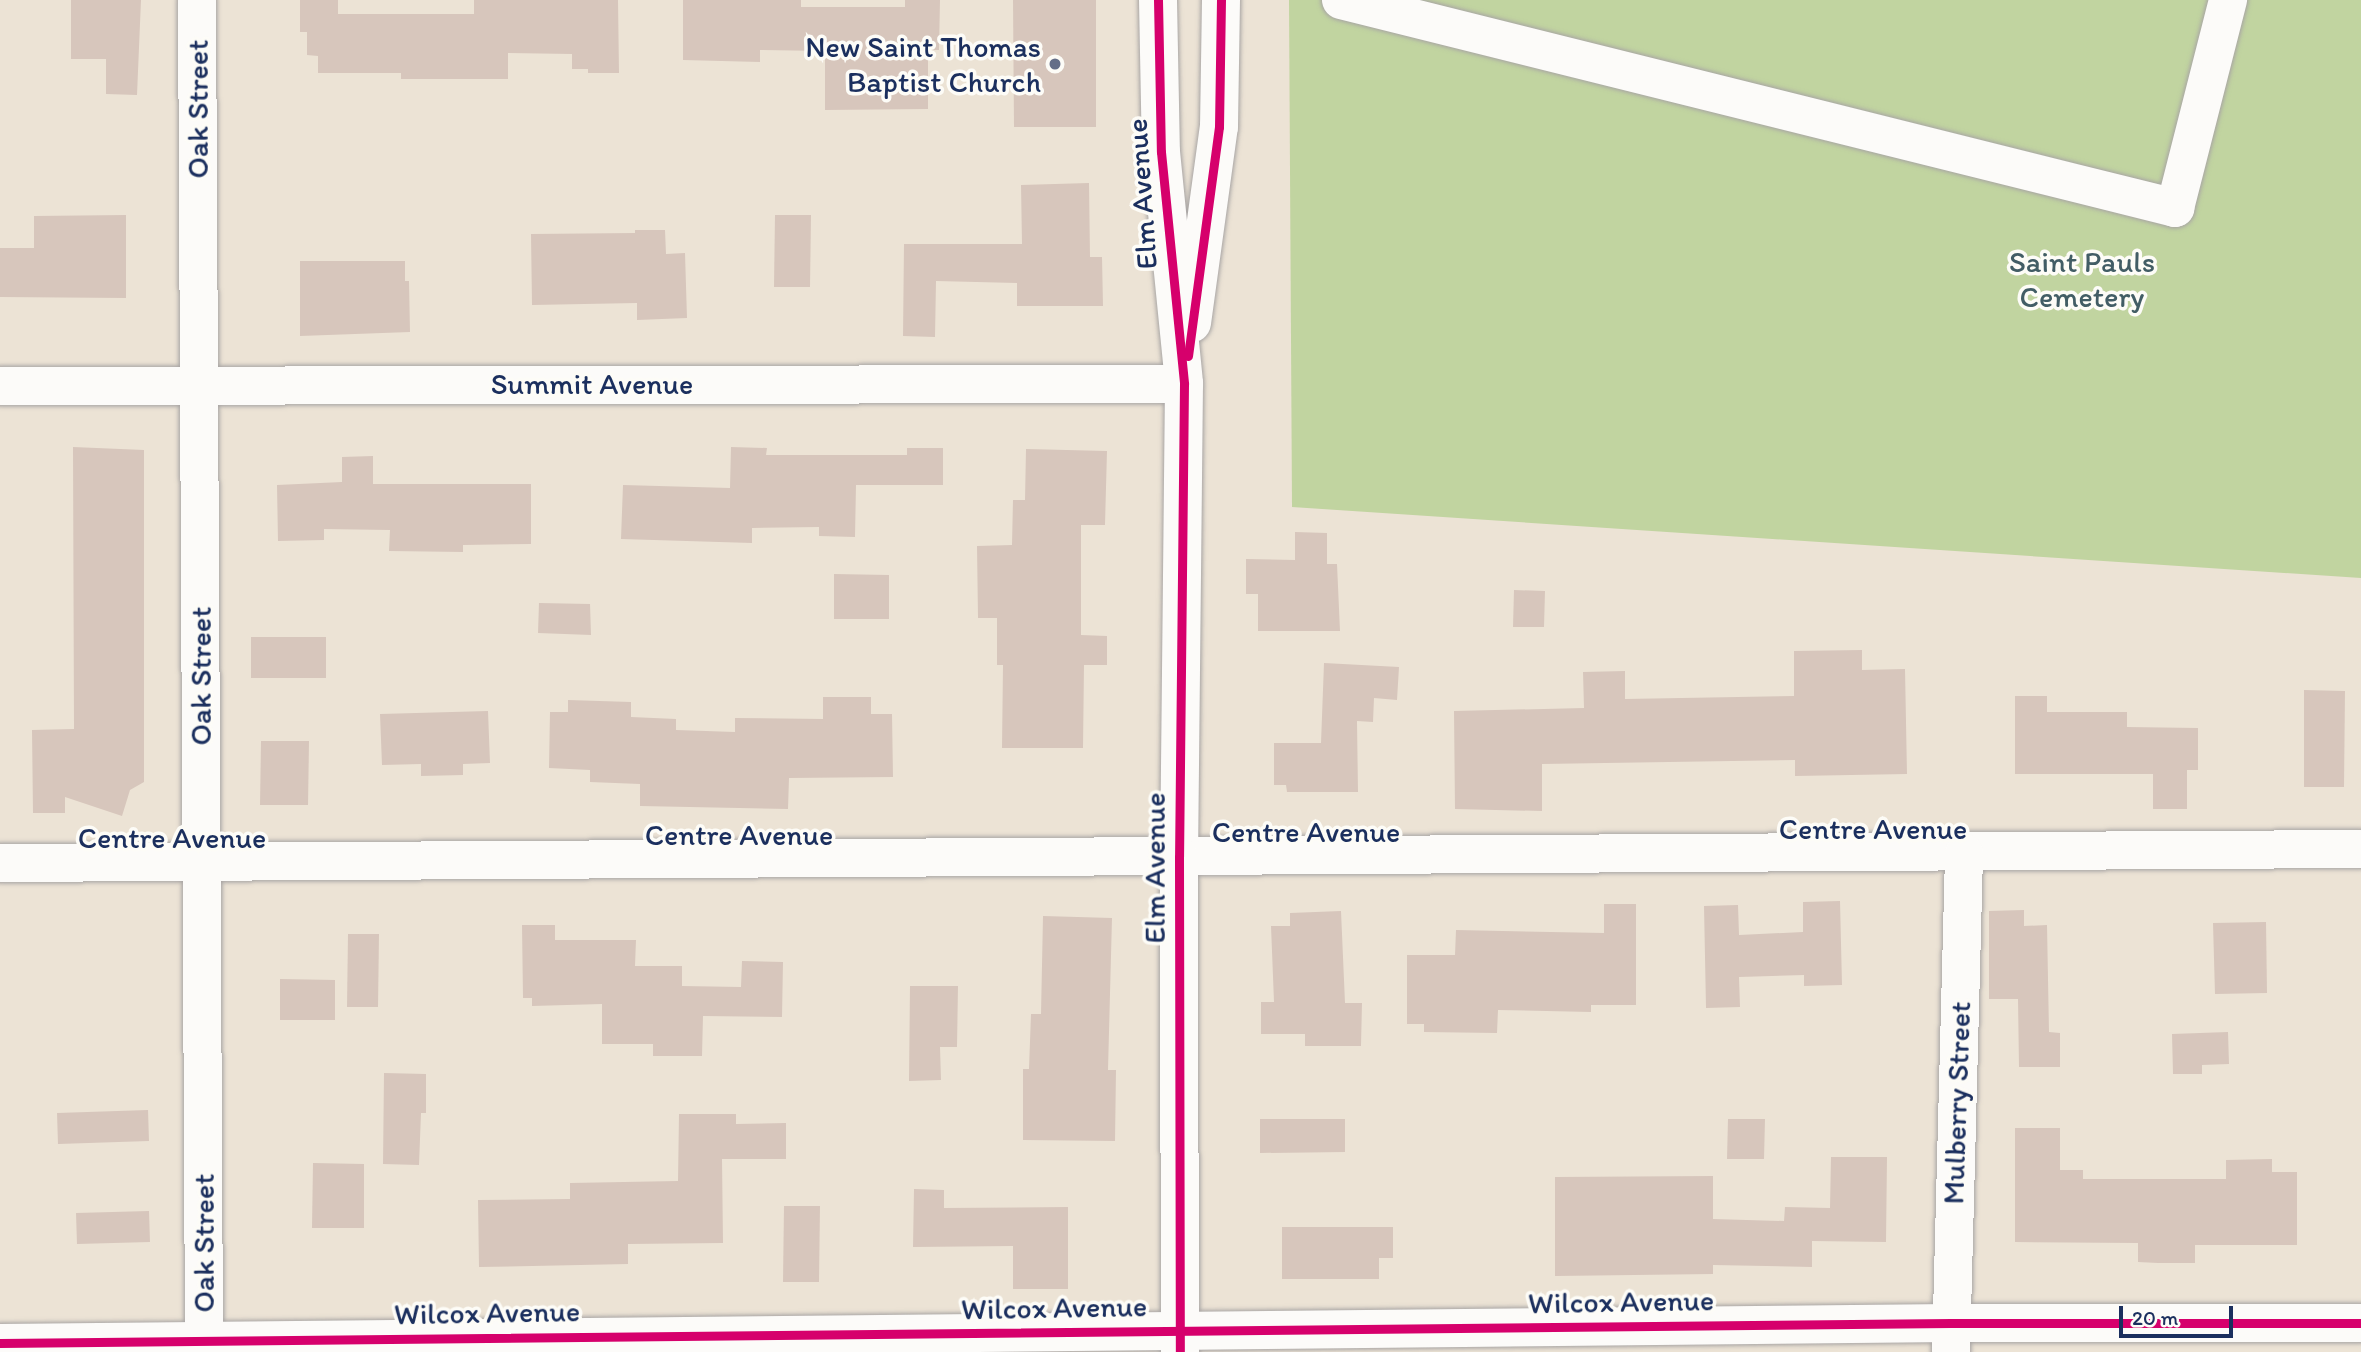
<!DOCTYPE html>
<html>
<head>
<meta charset="utf-8">
<style>
	body { margin:0 }
	#map { position:relative; width:2361px; height:1352px; overflow:hidden; background:#ece3d5; font-family:Itim,sans-serif }
	div>[style] { position:absolute }
	.green>* { inset:0; background:#c1d4a0 }
	.building>* { inset:0; background:#d7c6bc }
	.roads { filter:drop-shadow(0 0 2px #a8a5a4) drop-shadow(0 0 2px #a8a5a4) }
	.minor>* { height:38px; margin:-19px; padding:0 19px; transform-origin:19px; border-radius:19px; background:#fcfbf9 }
	.major>* { height:38px; margin:-19px; padding:0 19px; transform-origin:19px; border-radius:19px; background:#fcfbf9 }
	.cycleway>* { height:9px; margin:-4.5px; padding:0 4.5px; transform-origin:4.5px; border-radius:4.5px; background:#d6006c }
	.dots>* { width:19px; height:19px; translate:-50% -50%; box-sizing:border-box; border:4px solid #fdfcf7; border-radius:50% }
	span { translate:-50% -50%; white-space:nowrap; text-align:center; line-height:1.15; -webkit-text-stroke:7px #fdfcf7; paint-order:stroke }
	.poi-label { font-size:30px; color:#1b2f5e }
	.right { translate:-100% -50%; text-align:right }
	.street-label { font-size:30px; color:#1b2f5e }
	.park-label { font-size:30px; color:#425d65 }
	.scale { position:absolute; left:2119px; top:1306px; width:114px; height:32px; box-sizing:border-box; border:4px solid #1b2f5e; border-top:0; padding-left:9px; font-size:21px; line-height:24px; white-space:nowrap; color:#1b2f5e; -webkit-text-stroke:5px #fdfcf7; paint-order:stroke }
</style>
</head>
<body>
<div id="map">
	<div class="green">
		<div style="clip-path:polygon(1289px 0,2361px 0,2361px 578px,1292px 507px)"></div>
	</div>
	<div class="building">
		<div style="clip-path:polygon(71px 0,141px 0,137px 95px,106px 94px,106px 59px,71px 59px)"></div>
		<div style="clip-path:polygon(300px 0,338px 0,338px 14px,474px 14px,474px 0,618px 0,619px 73px,588px 73px,588px 69px,572px 69px,572px 54px,508px 53px,508px 79px,401px 79px,401px 73px,318px 73px,318px 56px,307px 55px,307px 32px,300px 32px)"></div>
		<div style="clip-path:polygon(683px 0,801px 0,801px 7px,905px 7px,905px 0,940px 0,939px 50px,928px 50px,928px 109px,825px 110px,825px 51px,760px 50px,760px 62px,683px 60px)"></div>
		<div style="clip-path:polygon(1013px 0,1096px 0,1096px 127px,1014px 127px)"></div>
		<div style="clip-path:polygon(1089px 183px,1090px 257px,1102px 257px,1103px 306px,1017px 306px,1017px 283px,936px 281px,935px 337px,903px 336px,904px 244px,1022px 244px,1021px 185px)"></div>
		<div style="clip-path:polygon(126px 215px,126px 298px,0 297px,0 248px,34px 248px,34px 216px)"></div>
		<div style="clip-path:polygon(775px 215px,811px 215px,810px 287px,774px 287px)"></div>
		<div style="clip-path:polygon(635px 230px,665px 230px,666px 254px,685px 253px,687px 318px,637px 320px,637px 303px,532px 305px,531px 234px,635px 233px)"></div>
		<div style="clip-path:polygon(300px 261px,405px 261px,405px 281px,409px 281px,410px 332px,300px 336px)"></div>
		<div style="clip-path:polygon(73px 447px,144px 450px,144px 782px,130px 790px,122px 816px,65px 797px,65px 813px,33px 813px,32px 730px,74px 729px)"></div>
		<div style="clip-path:polygon(731px 447px,767px 448px,766px 455px,907px 455px,907px 448px,943px 448px,943px 485px,856px 485px,855px 537px,819px 536px,819px 527px,752px 528px,752px 543px,621px 539px,623px 485px,730px 488px)"></div>
		<div style="clip-path:polygon(1026px 449px,1107px 451px,1105px 525px,1081px 525px,1081px 635px,1107px 636px,1107px 665px,1084px 665px,1083px 748px,1002px 748px,1003px 665px,997px 665px,997px 618px,978px 618px,977px 546px,1012px 545px,1013px 500px,1025px 500px)"></div>
		<div style="clip-path:polygon(373px 456px,373px 484px,531px 484px,531px 544px,463px 545px,463px 552px,389px 551px,390px 530px,324px 529px,324px 540px,278px 541px,277px 485px,342px 482px,342px 457px)"></div>
		<div style="clip-path:polygon(1295px 532px,1327px 533px,1327px 564px,1337px 564px,1340px 631px,1258px 631px,1258px 594px,1246px 594px,1246px 559px,1295px 560px)"></div>
		<div style="clip-path:polygon(834px 574px,889px 575px,889px 619px,834px 619px)"></div>
		<div style="clip-path:polygon(1514px 590px,1545px 591px,1544px 627px,1513px 627px)"></div>
		<div style="clip-path:polygon(539px 603px,590px 604px,591px 635px,538px 633px)"></div>
		<div style="clip-path:polygon(251px 637px,326px 637px,326px 678px,251px 678px)"></div>
		<div style="clip-path:polygon(1862px 650px,1862px 670px,1905px 669px,1907px 774px,1795px 776px,1795px 760px,1542px 764px,1542px 811px,1455px 809px,1454px 711px,1584px 708px,1583px 672px,1625px 671px,1625px 699px,1794px 696px,1794px 651px)"></div>
		<div style="clip-path:polygon(1324px 663px,1399px 667px,1397px 700px,1374px 698px,1373px 722px,1357px 721px,1358px 792px,1287px 792px,1286px 785px,1274px 785px,1274px 743px,1321px 743px)"></div>
		<div style="clip-path:polygon(2304px 690px,2345px 691px,2344px 787px,2304px 787px)"></div>
		<div style="clip-path:polygon(2015px 696px,2047px 696px,2047px 712px,2127px 712px,2127px 727px,2198px 728px,2198px 770px,2187px 770px,2187px 809px,2153px 809px,2153px 774px,2015px 774px)"></div>
		<div style="clip-path:polygon(823px 697px,871px 697px,871px 714px,892px 714px,893px 777px,789px 778px,788px 809px,640px 806px,640px 784px,590px 782px,590px 770px,549px 768px,550px 712px,568px 712px,568px 700px,631px 702px,631px 717px,676px 719px,676px 730px,735px 732px,735px 718px,823px 719px)"></div>
		<div style="clip-path:polygon(488px 711px,490px 763px,463px 764px,463px 775px,421px 776px,421px 764px,382px 765px,380px 714px)"></div>
		<div style="clip-path:polygon(261px 741px,309px 741px,308px 805px,260px 805px)"></div>
		<div style="clip-path:polygon(1840px 901px,1842px 985px,1804px 986px,1804px 975px,1739px 977px,1740px 1007px,1706px 1008px,1704px 906px,1738px 905px,1739px 935px,1803px 932px,1803px 902px)"></div>
		<div style="clip-path:polygon(1604px 904px,1636px 904px,1636px 1005px,1591px 1005px,1591px 1012px,1498px 1010px,1497px 1033px,1424px 1032px,1424px 1024px,1407px 1024px,1407px 955px,1455px 955px,1456px 930px,1604px 933px)"></div>
		<div style="clip-path:polygon(2024px 910px,2024px 926px,2047px 925px,2049px 1032px,2060px 1033px,2060px 1067px,2019px 1067px,2018px 999px,1989px 999px,1989px 911px)"></div>
		<div style="clip-path:polygon(1341px 911px,1345px 1003px,1362px 1003px,1361px 1046px,1305px 1046px,1305px 1034px,1261px 1034px,1261px 1002px,1274px 1002px,1271px 926px,1290px 926px,1290px 913px)"></div>
		<div style="clip-path:polygon(1043px 916px,1112px 918px,1108px 1070px,1116px 1070px,1115px 1141px,1023px 1140px,1023px 1069px,1029px 1069px,1031px 1014px,1041px 1014px)"></div>
		<div style="clip-path:polygon(2266px 922px,2267px 993px,2215px 994px,2213px 923px)"></div>
		<div style="clip-path:polygon(522px 925px,555px 925px,555px 940px,636px 940px,635px 966px,682px 966px,682px 986px,741px 987px,742px 961px,783px 962px,782px 1017px,703px 1016px,702px 1056px,653px 1056px,653px 1044px,602px 1044px,602px 1004px,532px 1006px,532px 998px,523px 998px)"></div>
		<div style="clip-path:polygon(348px 934px,379px 934px,378px 1007px,347px 1007px)"></div>
		<div style="clip-path:polygon(280px 979px,335px 980px,335px 1020px,280px 1020px)"></div>
		<div style="clip-path:polygon(910px 986px,958px 986px,957px 1047px,940px 1047px,941px 1080px,909px 1081px)"></div>
		<div style="clip-path:polygon(2228px 1032px,2229px 1064px,2202px 1065px,2202px 1074px,2173px 1074px,2172px 1034px)"></div>
		<div style="clip-path:polygon(384px 1073px,426px 1074px,426px 1113px,421px 1113px,419px 1165px,383px 1164px)"></div>
		<div style="clip-path:polygon(148px 1110px,149px 1141px,58px 1144px,57px 1113px)"></div>
		<div style="clip-path:polygon(679px 1114px,736px 1114px,736px 1124px,786px 1123px,786px 1159px,722px 1159px,723px 1243px,628px 1244px,628px 1264px,479px 1267px,478px 1200px,570px 1199px,570px 1183px,678px 1181px)"></div>
		<div style="clip-path:polygon(1260px 1119px,1345px 1119px,1345px 1152px,1260px 1153px)"></div>
		<div style="clip-path:polygon(1728px 1119px,1765px 1119px,1764px 1159px,1727px 1159px)"></div>
		<div style="clip-path:polygon(2015px 1128px,2060px 1128px,2060px 1170px,2083px 1170px,2083px 1179px,2226px 1179px,2226px 1160px,2272px 1159px,2272px 1172px,2297px 1172px,2297px 1245px,2195px 1245px,2195px 1263px,2158px 1263px,2138px 1262px,2138px 1243px,2015px 1242px)"></div>
		<div style="clip-path:polygon(1831px 1157px,1887px 1157px,1886px 1242px,1812px 1241px,1812px 1267px,1713px 1265px,1713px 1274px,1555px 1276px,1555px 1177px,1713px 1176px,1713px 1219px,1784px 1221px,1785px 1207px,1830px 1208px)"></div>
		<div style="clip-path:polygon(313px 1163px,364px 1164px,364px 1228px,312px 1228px)"></div>
		<div style="clip-path:polygon(914px 1189px,944px 1190px,944px 1208px,1068px 1207px,1068px 1289px,1013px 1289px,1013px 1246px,913px 1247px)"></div>
		<div style="clip-path:polygon(784px 1206px,820px 1206px,819px 1282px,783px 1282px)"></div>
		<div style="clip-path:polygon(149px 1211px,150px 1242px,77px 1244px,76px 1213px)"></div>
		<div style="clip-path:polygon(1282px 1227px,1393px 1227px,1393px 1258px,1379px 1258px,1379px 1279px,1282px 1279px)"></div>
	</div>
	<div class="roads">
		<div class="minor">
			<div style="left:197px;top:0;width:1352px;rotate:89.7deg"></div>
			<div style="left:1341px;top:0;width:860px;rotate:14deg"></div>
			<div style="left:2175px;top:208px;width:215px;rotate:-75.7deg"></div>
			<div style="left:0;top:386px;width:1184px;rotate:-0.1deg"></div>
			<div style="left:0;top:863px;width:2361px;rotate:-0.34deg"></div>
			<div style="left:0;top:1343px;width:1951px;rotate:-0.59deg"></div>
			<div style="left:1951px;top:1323px;width:410px"></div>
			<div style="left:1951px;top:1352px;width:499px;rotate:-88.5deg"></div>
		</div>
		<div class="major">
			<div style="left:1158px;top:0;width:152px;rotate:88.9deg"></div>
			<div style="left:1161px;top:152px;width:233px;rotate:84.3deg"></div>
			<div style="left:1184px;top:384px;width:473px;rotate:90.6deg"></div>
			<div style="left:1179px;top:857px;width:495px;rotate:89.9deg"></div>
			<div style="left:1192px;top:323px;width:198px;rotate:-82.2deg"></div>
			<div style="left:1219px;top:127px;width:127px;rotate:-89.1deg"></div>
		</div>
	</div>
	<div class="cycleway">
		<div style="left:1158px;top:0;width:152px;rotate:88.9deg"></div>
		<div style="left:1161px;top:152px;width:233px;rotate:84.3deg"></div>
		<div style="left:1184px;top:384px;width:473px;rotate:90.6deg"></div>
		<div style="left:1179px;top:857px;width:495px;rotate:89.9deg"></div>
		<div style="left:1188px;top:356px;width:231px;rotate:-82.3deg"></div>
		<div style="left:1219px;top:127px;width:127px;rotate:-89.1deg"></div>
		<div style="left:0;top:1343px;width:1951px;rotate:-0.59deg"></div>
		<div style="left:1951px;top:1323px;width:410px"></div>
	</div>
	<div class="dots">
		<div style="left:1055px;top:64px;background:#646e88"></div>
	</div>
	<div class="poi-label">
		<span class="right" style="left:1041px;top:64px">New Saint Thomas<br>Baptist Church</span>
	</div>
	<div class="street-label">
		<span style="left:198px;top:109px;rotate:-90deg">Oak Street</span>
		<span style="left:1142px;top:194px;rotate:-94deg">Elm Avenue</span>
		<span style="left:592px;top:384px">Summit Avenue</span>
		<span style="left:201px;top:676px;rotate:-90deg">Oak Street</span>
		<span style="left:1873px;top:829px">Centre Avenue</span>
		<span style="left:1306px;top:832px">Centre Avenue</span>
		<span style="left:739px;top:835px">Centre Avenue</span>
		<span style="left:172px;top:838px">Centre Avenue</span>
		<span style="left:1155px;top:868px;rotate:-90deg">Elm Avenue</span>
		<span style="left:1957px;top:1103px;rotate:-88deg">Mulberry Street</span>
		<span style="left:204px;top:1243px;rotate:-90deg">Oak Street</span>
		<span style="left:1621px;top:1302px;rotate:-1deg">Wilcox Avenue</span>
		<span style="left:1054px;top:1308px;rotate:-1deg">Wilcox Avenue</span>
		<span style="left:487px;top:1313px;rotate:-1deg">Wilcox Avenue</span>
	</div>
	<div class="park-label">
		<span style="left:2082px;top:279px">Saint Pauls<br>Cemetery</span>
	</div>
	<div class="scale">20 m</div>
</div>
</body>
</html>
